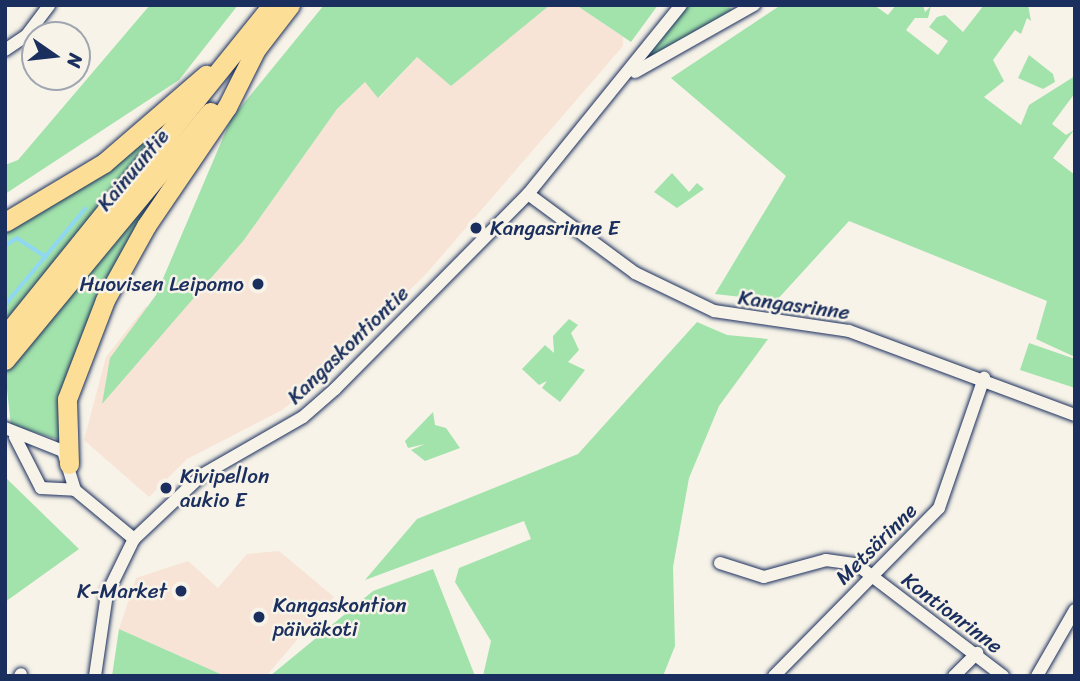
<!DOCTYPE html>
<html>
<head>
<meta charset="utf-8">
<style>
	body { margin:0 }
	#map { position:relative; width:1080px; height:681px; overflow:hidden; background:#f7f3e8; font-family:Sriracha,sans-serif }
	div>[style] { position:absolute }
	.built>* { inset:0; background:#f7e4d6 }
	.green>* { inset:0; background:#a2e2ab }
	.stream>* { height:3.5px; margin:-1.75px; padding:0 1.75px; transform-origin:1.75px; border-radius:1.75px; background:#90d8f1 }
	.roads { filter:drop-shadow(0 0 2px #1b2f5e) drop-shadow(0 0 2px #1b2f5e) }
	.minor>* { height:12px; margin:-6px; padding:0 6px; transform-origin:6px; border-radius:6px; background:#f7f3e8 }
	.highway>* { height:19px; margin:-9.5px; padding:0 9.5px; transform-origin:9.5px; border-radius:9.5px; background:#fdde96 }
	.dots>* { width:19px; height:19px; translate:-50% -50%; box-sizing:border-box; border:4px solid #f7f3e8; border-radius:50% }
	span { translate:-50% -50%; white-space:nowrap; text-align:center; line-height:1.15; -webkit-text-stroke:5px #f7f3e8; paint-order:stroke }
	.street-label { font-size:21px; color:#1b2f5e }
	.poi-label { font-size:21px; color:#1b2f5e }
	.left { translate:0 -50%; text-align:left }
	.right { translate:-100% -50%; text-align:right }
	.frame { position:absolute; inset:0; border:7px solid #1b2f5e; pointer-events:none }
	.north { position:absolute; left:21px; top:21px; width:70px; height:70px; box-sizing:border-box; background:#f7f3e8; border:2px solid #9fa5b1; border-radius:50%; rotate:104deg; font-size:19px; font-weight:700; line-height:28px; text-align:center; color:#1b2f5e }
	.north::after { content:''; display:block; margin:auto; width:24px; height:32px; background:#1b2f5e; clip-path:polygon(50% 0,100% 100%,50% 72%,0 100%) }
</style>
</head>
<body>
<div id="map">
	<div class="built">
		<div style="clip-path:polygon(550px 5px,576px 5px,623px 37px,623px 46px,426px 274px,316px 383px,282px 410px,187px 459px,149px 497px,84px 440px,106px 357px,146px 306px,170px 325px,244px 240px,337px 109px,365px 82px,379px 98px,417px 57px,451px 85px)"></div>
		<div style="clip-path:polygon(279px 551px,334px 597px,266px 676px,225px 676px,119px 629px,136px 578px,188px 561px,218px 588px,247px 554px)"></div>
	</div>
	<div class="green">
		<div style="clip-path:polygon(150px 5px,238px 5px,179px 80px,5px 194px,5px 165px,18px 160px)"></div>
		<div style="clip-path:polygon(324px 5px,550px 5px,451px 86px,417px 57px,378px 98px,365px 82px,337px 109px,244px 240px,102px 404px,110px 358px,156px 295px,231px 119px)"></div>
		<div style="clip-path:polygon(576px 5px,658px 5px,631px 42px)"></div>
		<div style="clip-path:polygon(685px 5px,728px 5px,734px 13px,642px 62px)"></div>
		<div style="clip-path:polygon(781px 5px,874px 5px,888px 15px,896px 5px,923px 5px,925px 12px,931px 6px,928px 18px,915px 18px,906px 30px,938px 55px,948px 41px,929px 27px,937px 17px,945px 15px,963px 32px,984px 5px,1028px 5px,1031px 21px,1027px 18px,1021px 34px,1015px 30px,993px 60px,1004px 81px,984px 97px,1021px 125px,1029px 105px,1075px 76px,1075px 93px,1052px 124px,1066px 135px,1074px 130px,1053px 158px,1075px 175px,1075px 357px,1036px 339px,1047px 301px,849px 221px,776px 301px,715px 294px,786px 176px,671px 78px)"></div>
		<div style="clip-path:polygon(1029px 55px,1053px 74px,1055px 82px,1043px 89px,1018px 78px)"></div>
		<div style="clip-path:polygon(186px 100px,5px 324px,5px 227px)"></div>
		<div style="clip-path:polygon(171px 170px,63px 397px,60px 440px,11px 425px,5px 372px)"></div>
		<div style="clip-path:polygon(672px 173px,689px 192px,697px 183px,704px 189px,677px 208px,654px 192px)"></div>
		<div style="clip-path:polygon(569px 319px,578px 325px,571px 333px,579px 350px,568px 362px,585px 370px,560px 402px,542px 388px,547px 381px,539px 385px,522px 369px,545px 345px,554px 353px,553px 336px)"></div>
		<div style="clip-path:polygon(697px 322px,727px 335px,768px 339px,719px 406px,689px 478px,673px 567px,675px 646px,663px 676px,483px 676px,491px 641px,455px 582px,459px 568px,531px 539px,524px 521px,365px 580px,417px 519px,578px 454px)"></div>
		<div style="clip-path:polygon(1029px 343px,1075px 359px,1075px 388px,1020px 370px)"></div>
		<div style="clip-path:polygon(433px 412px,435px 425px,446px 428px,460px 448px,425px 461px,411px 450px,425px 444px,408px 448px,405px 441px)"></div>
		<div style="clip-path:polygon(5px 477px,79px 549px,5px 602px)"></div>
		<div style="clip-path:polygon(433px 569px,475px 676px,270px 676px,373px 591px)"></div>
		<div style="clip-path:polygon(119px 629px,182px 657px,225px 676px,112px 676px)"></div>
	</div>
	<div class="stream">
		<div style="left:5px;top:246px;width:14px;rotate:-34deg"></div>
		<div style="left:17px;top:238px;width:35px;rotate:33deg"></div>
		<div style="left:5px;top:305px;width:125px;rotate:-50.2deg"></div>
	</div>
	<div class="roads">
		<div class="minor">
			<div style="left:5px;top:50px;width:25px;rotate:-34deg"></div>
			<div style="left:26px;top:36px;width:39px;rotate:-53deg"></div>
			<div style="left:635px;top:72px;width:137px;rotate:-29.4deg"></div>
			<div style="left:528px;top:194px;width:133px;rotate:36.4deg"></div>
			<div style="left:635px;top:273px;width:88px;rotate:25.7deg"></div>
			<div style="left:714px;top:311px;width:136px;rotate:8.4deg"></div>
			<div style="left:849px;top:331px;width:241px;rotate:20.4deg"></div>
			<div style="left:5px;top:428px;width:62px;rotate:21.6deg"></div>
			<div style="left:63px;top:451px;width:41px;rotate:72.9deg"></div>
			<div style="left:75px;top:490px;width:77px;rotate:39.7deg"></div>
			<div style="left:15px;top:437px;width:57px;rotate:63deg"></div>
			<div style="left:41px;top:488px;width:34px;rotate:3deg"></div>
			<div style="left:720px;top:563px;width:46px;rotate:17.7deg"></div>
			<div style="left:764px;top:577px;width:64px;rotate:-15.3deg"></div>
			<div style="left:826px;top:560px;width:30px;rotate:8deg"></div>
			<div style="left:856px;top:564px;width:185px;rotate:37.3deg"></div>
			<div style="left:20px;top:676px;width:2px;rotate:-63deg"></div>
			<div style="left:95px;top:676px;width:83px;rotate:-81.7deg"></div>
			<div style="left:107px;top:594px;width:61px;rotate:-63.9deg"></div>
			<div style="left:134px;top:539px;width:93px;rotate:-43.3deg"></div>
			<div style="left:202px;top:475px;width:116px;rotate:-29.9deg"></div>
			<div style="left:303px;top:417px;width:43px;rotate:-41.2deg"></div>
			<div style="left:335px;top:389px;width:274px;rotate:-45.3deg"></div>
			<div style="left:528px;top:194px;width:243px;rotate:-51deg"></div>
			<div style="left:774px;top:676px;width:235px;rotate:-45.5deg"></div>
			<div style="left:939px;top:508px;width:138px;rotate:-70.9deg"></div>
			<div style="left:954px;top:676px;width:33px;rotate:-45deg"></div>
			<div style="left:1037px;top:676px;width:76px;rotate:-60.1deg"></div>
		</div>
		<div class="highway">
			<div style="left:250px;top:57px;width:66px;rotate:-52.4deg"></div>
			<div style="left:5px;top:222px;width:115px;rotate:-30.8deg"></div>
			<div style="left:104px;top:163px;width:135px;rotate:-40.8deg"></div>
			<div style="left:5px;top:336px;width:425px;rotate:-51.1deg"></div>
			<div style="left:5px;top:360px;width:322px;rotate:-50.4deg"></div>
			<div style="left:69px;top:464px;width:65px;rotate:-91.8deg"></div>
			<div style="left:67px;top:399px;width:106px;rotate:-69deg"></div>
			<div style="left:105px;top:300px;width:85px;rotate:-61deg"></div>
			<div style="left:146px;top:226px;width:144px;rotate:-55.8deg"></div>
			<div style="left:227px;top:107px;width:67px;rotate:-63.4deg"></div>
		</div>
	</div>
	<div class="dots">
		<div style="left:476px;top:228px;background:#1b2f5e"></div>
		<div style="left:258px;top:284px;background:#1b2f5e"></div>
		<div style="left:166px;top:488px;background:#1b2f5e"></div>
		<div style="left:181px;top:591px;background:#1b2f5e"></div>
		<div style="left:259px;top:617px;background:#1b2f5e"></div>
	</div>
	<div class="street-label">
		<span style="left:133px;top:170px;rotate:-50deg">Kainuuntie</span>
		<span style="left:794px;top:305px;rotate:8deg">Kangasrinne</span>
		<span style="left:348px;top:345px;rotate:-44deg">Kangaskontiontie</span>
		<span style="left:876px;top:544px;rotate:-45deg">Metsärinne</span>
		<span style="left:952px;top:613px;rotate:37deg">Kontionrinne</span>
	</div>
	<div class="poi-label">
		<span class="left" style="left:490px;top:228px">Kangasrinne E</span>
		<span class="right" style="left:244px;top:284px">Huovisen Leipomo</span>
		<span class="left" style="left:180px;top:488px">Kivipellon<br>aukio E</span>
		<span class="right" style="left:167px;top:591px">K-Market</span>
		<span class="left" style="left:273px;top:617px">Kangaskontion<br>päiväkoti</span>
	</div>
	<div class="frame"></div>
	<div class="north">N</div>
</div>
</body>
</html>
